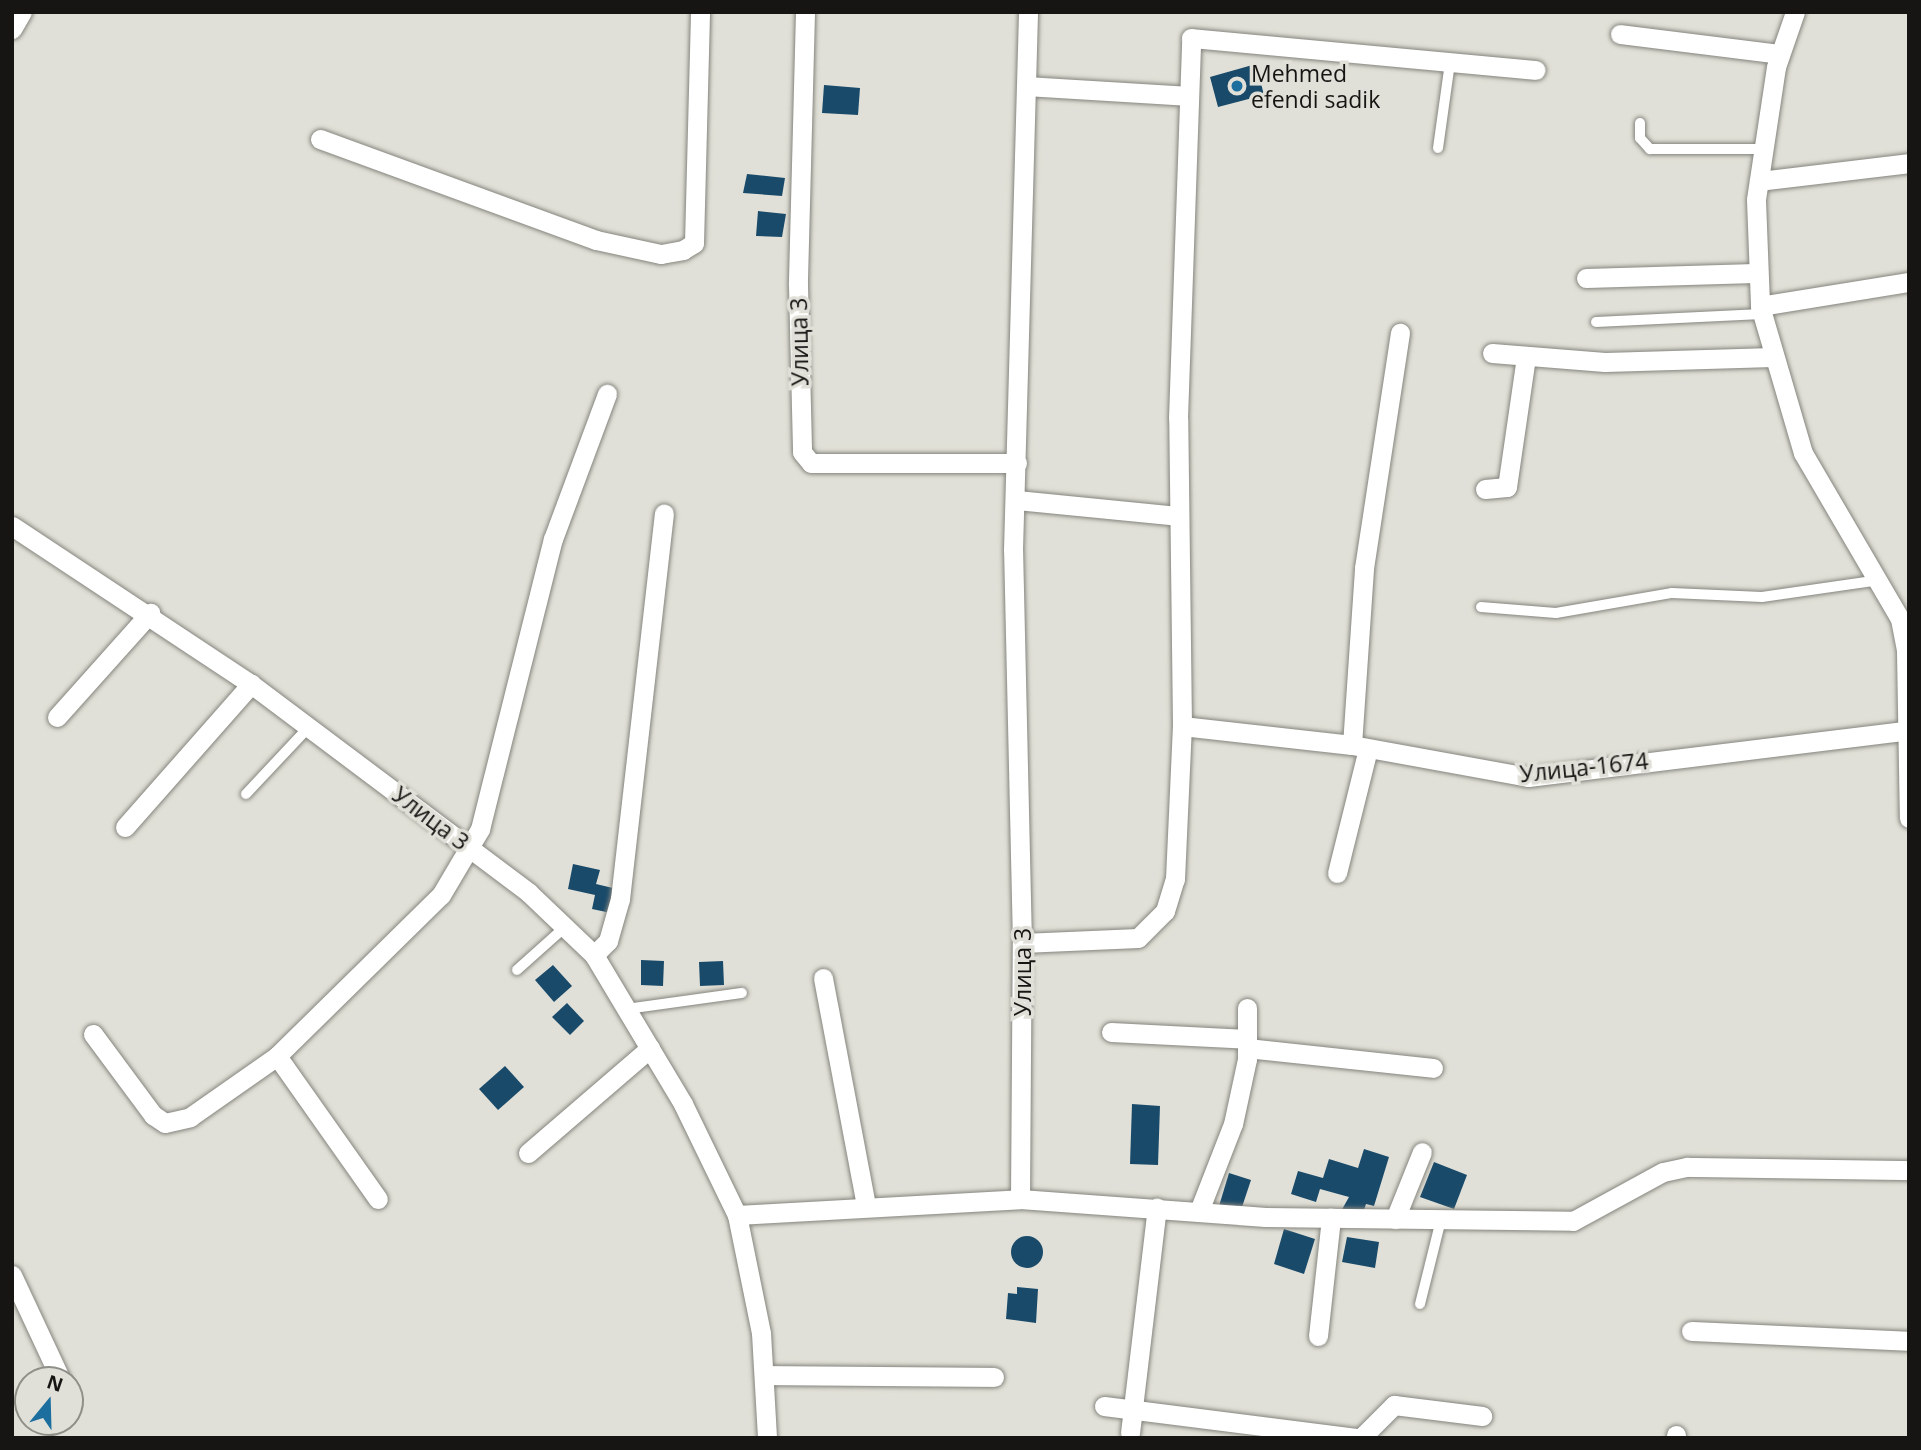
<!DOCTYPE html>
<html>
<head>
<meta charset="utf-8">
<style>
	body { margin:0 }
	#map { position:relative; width:1921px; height:1450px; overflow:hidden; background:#e0e0d8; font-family:"Open Sans",sans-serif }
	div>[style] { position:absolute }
	.building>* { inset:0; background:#1a4a6a }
	.round { border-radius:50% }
	.roads { filter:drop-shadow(0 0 2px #85857e) drop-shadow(0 0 2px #85857e) }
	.lane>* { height:10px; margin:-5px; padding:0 5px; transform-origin:5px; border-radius:5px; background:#fff }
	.street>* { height:19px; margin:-9.5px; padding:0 9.5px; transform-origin:9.5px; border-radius:9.5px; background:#fff }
	.dots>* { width:19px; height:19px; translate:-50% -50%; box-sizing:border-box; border:4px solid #e0e0d8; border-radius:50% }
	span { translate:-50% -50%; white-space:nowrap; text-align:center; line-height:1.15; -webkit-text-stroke:7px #e0e0d8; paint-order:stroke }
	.poi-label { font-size:23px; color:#161513 }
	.left { translate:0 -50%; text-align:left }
	.street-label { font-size:23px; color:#161513 }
	.frame { position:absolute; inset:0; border:14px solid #161513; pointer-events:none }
	.north { position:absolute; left:14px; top:1366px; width:70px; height:70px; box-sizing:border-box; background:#e0e0d8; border:2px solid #8f8f89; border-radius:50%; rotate:19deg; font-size:19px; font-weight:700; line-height:28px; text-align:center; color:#161513 }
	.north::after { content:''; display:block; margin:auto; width:24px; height:32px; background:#1c6e9f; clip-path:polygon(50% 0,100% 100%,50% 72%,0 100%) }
</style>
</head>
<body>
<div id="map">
	<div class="building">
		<div style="clip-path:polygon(1256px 64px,1264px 95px,1218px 107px,1210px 77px)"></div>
		<div style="clip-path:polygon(824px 85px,860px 88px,858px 115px,822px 113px)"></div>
		<div style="clip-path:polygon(747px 174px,785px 178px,782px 196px,743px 193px)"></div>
		<div style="clip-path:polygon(758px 211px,786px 214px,782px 237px,756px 236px)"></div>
		<div style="clip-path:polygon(573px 864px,600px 870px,596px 884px,617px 889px,611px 913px,592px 909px,595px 895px,568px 889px)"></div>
		<div style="clip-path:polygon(641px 960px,664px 961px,663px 986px,641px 985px)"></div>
		<div style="clip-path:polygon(723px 961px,724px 985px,700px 986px,699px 962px)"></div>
		<div style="clip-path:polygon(553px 965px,572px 986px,554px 1002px,535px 980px)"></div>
		<div style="clip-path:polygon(567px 1003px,584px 1021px,570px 1035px,552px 1017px)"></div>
		<div style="clip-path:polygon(505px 1066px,524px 1087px,498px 1110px,479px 1089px)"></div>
		<div style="clip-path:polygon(1132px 1104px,1160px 1106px,1158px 1165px,1130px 1164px)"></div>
		<div style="clip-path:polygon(1364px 1149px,1389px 1157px,1374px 1206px,1366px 1204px,1361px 1219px,1340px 1213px,1349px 1197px,1320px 1189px,1316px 1202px,1291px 1194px,1298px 1171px,1323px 1178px,1329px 1159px,1358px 1168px)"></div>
		<div style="clip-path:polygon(1434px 1162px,1467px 1175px,1454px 1209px,1420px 1197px)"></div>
		<div style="clip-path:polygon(1229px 1173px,1251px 1180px,1240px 1213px,1219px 1206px)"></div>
		<div style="clip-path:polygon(1284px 1229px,1315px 1239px,1304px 1274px,1274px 1264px)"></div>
		<div class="round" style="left:1011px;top:1236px;width:32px;height:32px"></div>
		<div style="clip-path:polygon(1347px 1237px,1379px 1242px,1375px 1268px,1342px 1262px)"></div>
		<div style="clip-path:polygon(1017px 1287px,1038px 1289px,1036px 1323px,1006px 1319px,1008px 1293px,1017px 1294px)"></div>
	</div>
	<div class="roads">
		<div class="lane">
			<div style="left:1640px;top:123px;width:15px;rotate:90deg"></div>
			<div style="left:1640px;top:138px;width:15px;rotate:48deg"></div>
			<div style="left:1650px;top:149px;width:114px"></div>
			<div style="left:1438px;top:148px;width:86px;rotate:-82deg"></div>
			<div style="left:1596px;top:322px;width:166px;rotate:-2.8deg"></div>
			<div style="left:1481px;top:607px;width:75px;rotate:4.6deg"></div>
			<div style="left:1556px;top:613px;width:118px;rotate:-9.8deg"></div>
			<div style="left:1672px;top:593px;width:90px;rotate:2.5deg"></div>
			<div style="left:1762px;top:597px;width:119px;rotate:-8.2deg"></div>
			<div style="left:246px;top:794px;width:92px;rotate:-46.8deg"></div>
			<div style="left:517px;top:970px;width:64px;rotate:-41.9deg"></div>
			<div style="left:626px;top:1009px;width:117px;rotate:-7.9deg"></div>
			<div style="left:1420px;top:1304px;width:91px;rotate:-76deg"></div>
		</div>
		<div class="street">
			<div style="left:805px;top:12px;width:273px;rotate:91.5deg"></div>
			<div style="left:798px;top:285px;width:167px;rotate:88.6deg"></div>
			<div style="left:802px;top:452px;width:14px;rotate:51deg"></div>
			<div style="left:811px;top:463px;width:206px"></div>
			<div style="left:1795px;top:12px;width:58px;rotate:109.1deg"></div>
			<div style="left:1776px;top:67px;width:134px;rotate:98.6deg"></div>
			<div style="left:1756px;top:200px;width:106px;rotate:87.8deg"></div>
			<div style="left:1760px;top:306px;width:153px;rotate:73.7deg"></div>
			<div style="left:1803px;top:453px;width:192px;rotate:59.7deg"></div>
			<div style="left:1900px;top:619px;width:33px;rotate:79deg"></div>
			<div style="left:1906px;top:651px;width:167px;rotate:89deg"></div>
			<div style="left:12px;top:29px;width:20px;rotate:-60deg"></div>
			<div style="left:1620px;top:34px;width:161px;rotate:7.1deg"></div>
			<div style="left:1027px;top:86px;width:162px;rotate:3.5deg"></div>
			<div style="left:320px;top:139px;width:294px;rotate:20.1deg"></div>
			<div style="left:596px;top:240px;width:66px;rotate:12.2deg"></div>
			<div style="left:661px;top:254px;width:22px;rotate:-10deg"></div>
			<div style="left:683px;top:250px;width:13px;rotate:-32deg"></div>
			<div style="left:694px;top:243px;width:231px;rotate:-88.5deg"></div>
			<div style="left:1759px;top:181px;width:151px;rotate:-6.8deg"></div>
			<div style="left:1586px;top:278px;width:169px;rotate:-1.7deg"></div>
			<div style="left:1760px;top:306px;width:151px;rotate:-9.2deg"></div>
			<div style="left:1492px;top:353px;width:113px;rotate:4.6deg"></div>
			<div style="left:1605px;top:362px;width:168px;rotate:-1.7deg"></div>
			<div style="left:1485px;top:489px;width:22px;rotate:-5deg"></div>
			<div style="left:1507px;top:487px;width:131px;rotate:-81.7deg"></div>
			<div style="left:1016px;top:500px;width:163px;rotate:5.6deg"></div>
			<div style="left:12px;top:526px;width:287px;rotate:33.5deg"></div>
			<div style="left:251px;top:684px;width:348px;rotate:36.9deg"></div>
			<div style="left:529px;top:893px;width:90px;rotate:43.6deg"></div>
			<div style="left:594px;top:955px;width:174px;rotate:59.1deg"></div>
			<div style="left:683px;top:1104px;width:123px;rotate:64.1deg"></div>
			<div style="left:737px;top:1215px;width:120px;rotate:78.5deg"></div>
			<div style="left:761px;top:1333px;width:105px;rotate:86.7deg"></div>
			<div style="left:57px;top:717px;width:140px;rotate:-48.2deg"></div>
			<div style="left:1182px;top:726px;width:171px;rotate:6.4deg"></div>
			<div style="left:1352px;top:745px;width:179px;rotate:10.3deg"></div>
			<div style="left:1528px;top:777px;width:379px;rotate:-7deg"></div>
			<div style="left:1352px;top:745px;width:177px;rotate:-86.1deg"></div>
			<div style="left:1364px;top:568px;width:238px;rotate:-81.3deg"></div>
			<div style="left:125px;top:827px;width:191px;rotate:-48.6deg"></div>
			<div style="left:1337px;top:873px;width:128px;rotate:-76deg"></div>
			<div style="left:1022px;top:943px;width:116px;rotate:-2.5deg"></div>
			<div style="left:1138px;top:938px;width:38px;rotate:-45deg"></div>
			<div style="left:1165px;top:911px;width:34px;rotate:-73deg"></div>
			<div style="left:1175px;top:879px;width:153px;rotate:-87.4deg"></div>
			<div style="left:1182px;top:726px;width:308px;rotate:-90.7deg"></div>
			<div style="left:1178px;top:418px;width:380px;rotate:-88deg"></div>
			<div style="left:1191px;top:38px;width:346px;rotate:5.3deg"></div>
			<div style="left:594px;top:955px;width:20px;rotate:-45deg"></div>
			<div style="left:608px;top:941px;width:44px;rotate:-74.1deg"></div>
			<div style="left:620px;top:899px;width:388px;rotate:-83.5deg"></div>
			<div style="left:823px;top:978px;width:232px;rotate:79.3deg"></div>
			<div style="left:1111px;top:1032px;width:136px;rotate:2.9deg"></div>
			<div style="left:93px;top:1034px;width:101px;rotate:53.5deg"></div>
			<div style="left:153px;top:1115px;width:14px;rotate:34deg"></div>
			<div style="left:165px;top:1123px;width:26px;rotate:-13deg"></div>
			<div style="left:190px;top:1117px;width:106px;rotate:-35deg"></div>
			<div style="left:277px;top:1056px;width:230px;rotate:-44.5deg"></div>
			<div style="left:441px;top:895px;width:77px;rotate:-59.4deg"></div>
			<div style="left:480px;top:829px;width:299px;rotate:-75.9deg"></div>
			<div style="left:553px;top:539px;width:155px;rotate:-69.6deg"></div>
			<div style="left:1247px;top:1048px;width:187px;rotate:6.1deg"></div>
			<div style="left:277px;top:1056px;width:175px;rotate:54.8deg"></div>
			<div style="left:528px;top:1153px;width:161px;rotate:-40.7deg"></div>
			<div style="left:1020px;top:1199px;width:256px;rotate:-89.6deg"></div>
			<div style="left:1022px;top:943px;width:393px;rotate:-91.3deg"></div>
			<div style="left:1013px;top:550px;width:538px;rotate:-88.4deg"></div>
			<div style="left:1199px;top:1211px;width:93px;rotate:-68.7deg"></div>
			<div style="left:1233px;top:1124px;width:66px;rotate:-77.8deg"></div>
			<div style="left:1247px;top:1059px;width:51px;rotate:-90deg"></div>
			<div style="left:737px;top:1215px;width:283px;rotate:-3.2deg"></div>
			<div style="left:1020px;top:1199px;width:246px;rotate:4.2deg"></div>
			<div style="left:1265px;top:1217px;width:308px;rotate:0.7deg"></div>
			<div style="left:1573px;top:1221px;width:102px;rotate:-28.6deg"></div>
			<div style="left:1663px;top:1172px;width:25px;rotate:-12deg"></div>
			<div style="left:1687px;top:1167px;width:222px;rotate:0.8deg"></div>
			<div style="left:1395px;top:1219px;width:72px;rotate:-68.1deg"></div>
			<div style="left:12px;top:1275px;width:116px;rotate:65deg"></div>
			<div style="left:1691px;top:1331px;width:218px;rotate:2.6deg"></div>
			<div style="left:1318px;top:1336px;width:119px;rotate:-83.7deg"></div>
			<div style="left:766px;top:1375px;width:228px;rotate:0.5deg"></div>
			<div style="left:1104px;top:1406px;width:256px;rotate:7.2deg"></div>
			<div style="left:1130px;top:1433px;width:227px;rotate:-83.2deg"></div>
			<div style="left:1676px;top:1435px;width:3px;rotate:90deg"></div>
			<div style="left:1361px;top:1438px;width:47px;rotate:-45deg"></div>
			<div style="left:1394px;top:1405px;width:89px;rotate:7.1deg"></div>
		</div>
	</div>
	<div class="dots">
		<div style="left:1237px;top:86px;background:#1c6e9f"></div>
	</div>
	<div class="poi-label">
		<span class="left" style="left:1251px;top:86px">Mehmed<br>efendi sadik</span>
	</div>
	<div class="street-label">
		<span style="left:799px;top:342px;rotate:-91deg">Улица 3</span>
		<span style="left:1584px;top:767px;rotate:-6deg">Улица-1674</span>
		<span style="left:431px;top:818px;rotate:37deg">Улица 3</span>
		<span style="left:1022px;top:972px;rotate:-90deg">Улица 3</span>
	</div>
	<div class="frame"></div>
	<div class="north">N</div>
</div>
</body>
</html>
